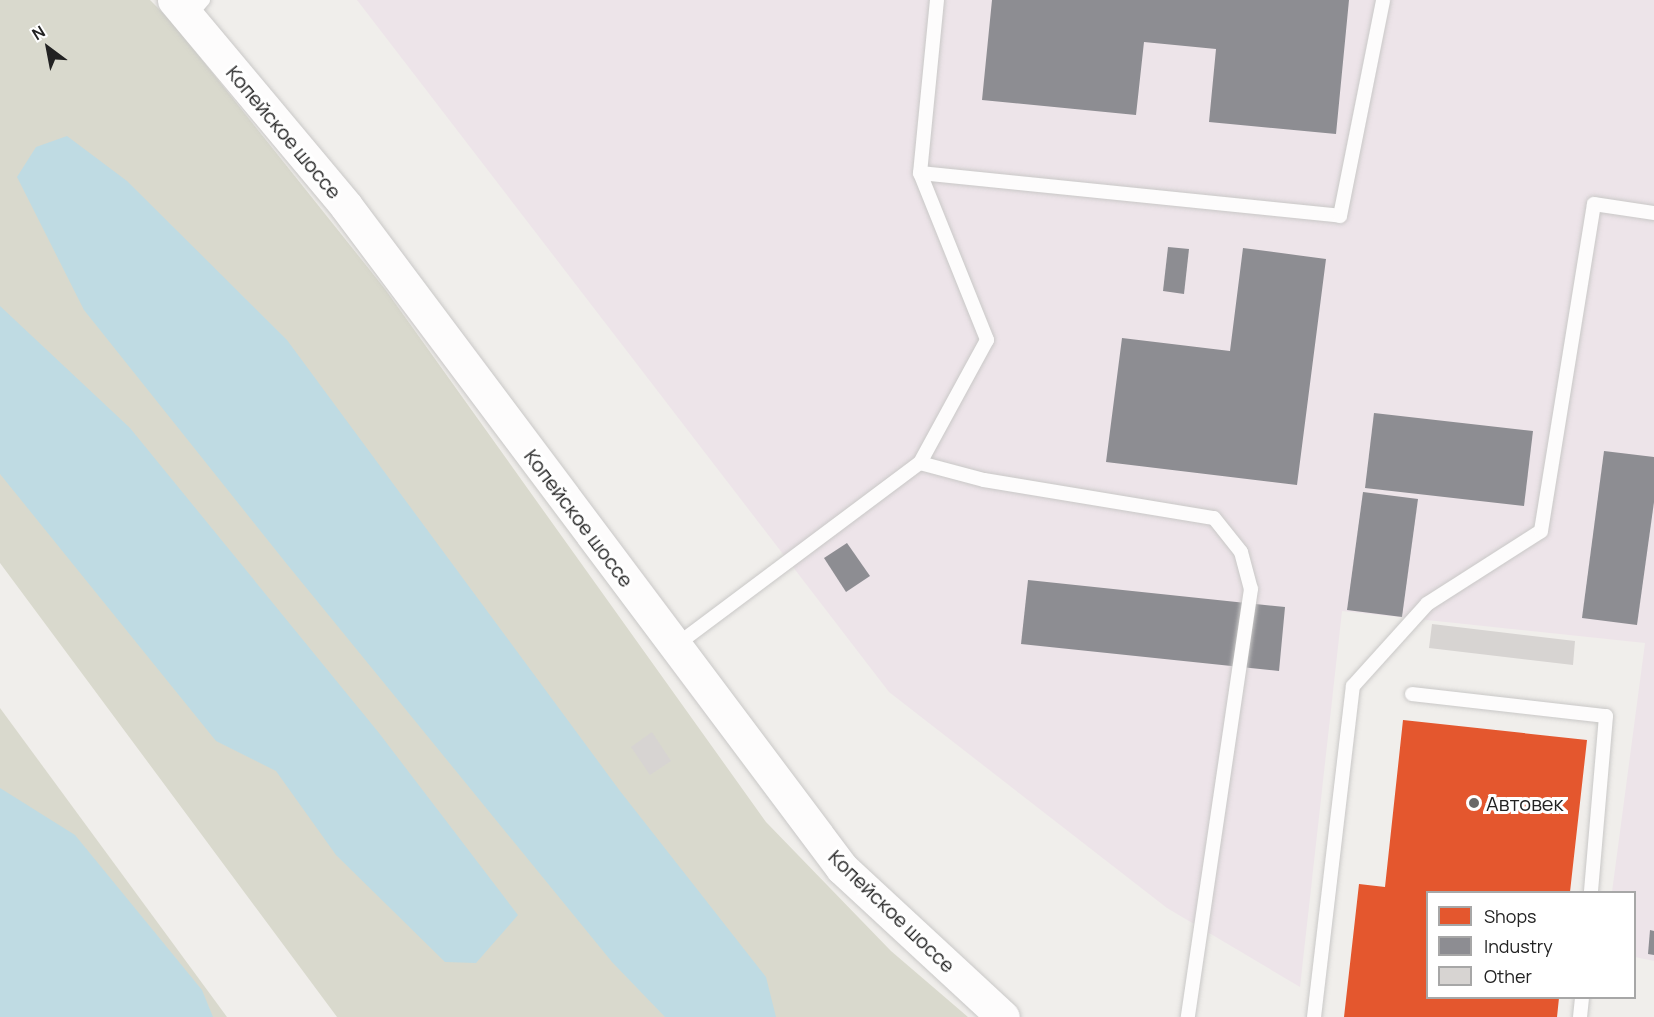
<!DOCTYPE html>
<html>
<head>
<meta charset="utf-8">
<style>
	body { margin:0 }
	#map { position:relative; width:1654px; height:1017px; overflow:hidden; background:#f0eeeb; font-family:Manrope,sans-serif }
	div>[style] { position:absolute }
	.industrial>* { inset:0; background:#ede4e9 }
	.construction>* { inset:0; background:#d9d9cd }
	.water>* { inset:0; background:#bfdbe3 }
	.shops>* { inset:0; background:#e4572e }
	.industry>* { inset:0; background:#8d8d92 }
	.building>* { inset:0; background:#d7d4d2 }
	.roads { filter:drop-shadow(0 0 2px #c9c8c7) drop-shadow(0 0 2px #c9c8c7) }
	.service>* { height:14px; margin:-7px; padding:0 7px; transform-origin:7px; border-radius:7px; background:#fdfcfc }
	.tertiary>* { height:33px; margin:-16.5px; padding:0 16.5px; transform-origin:16.5px; border-radius:16.5px; background:#fdfcfc }
	.dots>* { width:16px; height:16px; translate:-50% -50%; box-sizing:border-box; border:3px solid #fff; border-radius:50% }
	span { translate:-50% -50%; white-space:nowrap; text-align:center; line-height:1.15; -webkit-text-stroke:6px #fff; paint-order:stroke }
	.street-label { font-size:20px; color:#222 }
	.poi-label { font-size:20px; color:#222 }
	.left { translate:0 -50%; text-align:left }
	.legend { position:absolute; left:1426px; top:891px; width:210px; height:108px; box-sizing:border-box; background:#fff; border:2px solid #a7a7a7; margin:0; padding:8px 10px; list-style:none; font-size:18px; color:#222 }
	.legend li { display:flex; align-items:center; gap:12px; height:30px }
	.legend b { width:30px; border:2px solid #a7a7a7 }
	.north { position:absolute; left:18px; top:18px; width:60px; height:60px; -webkit-text-stroke:4px #fff; paint-order:stroke; rotate:328deg; font-size:16px; font-weight:700; line-height:24px; text-align:center; color:#222 }
	.north::after { content:''; display:block; margin:auto; width:21px; height:27px; background:#222; clip-path:polygon(50% 0,100% 100%,50% 72%,0 100%) }
</style>
</head>
<body>
<div id="map">
	<div class="industrial">
		<div style="clip-path:polygon(357px 0,1654px 0,1654px 961px,1635px 957px,1634px 892px,1612px 892px,1645px 643px,1342px 611px,1300px 987px,1167px 908px,889px 692px)"></div>
	</div>
	<div class="construction">
		<div style="clip-path:polygon(0 0,150px 0,171px 21px,385px 289px,766px 822px,891px 951px,968px 1017px,337px 1017px,0 563px)"></div>
		<div style="clip-path:polygon(0 708px,227px 1017px,0 1017px)"></div>
	</div>
	<div class="water">
		<div style="clip-path:polygon(67px 136px,127px 181px,287px 340px,620px 791px,766px 977px,776px 1017px,665px 1017px,612px 962px,286px 563px,84px 310px,17px 177px,36px 147px)"></div>
		<div style="clip-path:polygon(0 306px,130px 428px,379px 733px,518px 915px,476px 963px,445px 962px,336px 855px,276px 771px,216px 741px,0 474px)"></div>
		<div style="clip-path:polygon(0 788px,75px 835px,202px 990px,213px 1017px,0 1017px)"></div>
	</div>
	<div class="shops">
		<div style="clip-path:polygon(1403px 720px,1587px 740px,1570px 892px,1428px 892px,1428px 998px,1559px 998px,1557px 1017px,1344px 1017px,1359px 884px,1385px 887px)"></div>
	</div>
	<div class="industry">
		<div style="clip-path:polygon(992px 0,1349px 0,1336px 134px,1209px 122px,1216px 49px,1144px 42px,1136px 115px,982px 100px)"></div>
		<div style="clip-path:polygon(1168px 247px,1189px 249px,1184px 294px,1163px 291px)"></div>
		<div style="clip-path:polygon(1243px 248px,1326px 259px,1297px 485px,1106px 462px,1122px 338px,1230px 351px)"></div>
		<div style="clip-path:polygon(1374px 413px,1533px 431px,1524px 506px,1365px 488px)"></div>
		<div style="clip-path:polygon(1604px 451px,1654px 457px,1654px 502px,1637px 625px,1582px 618px)"></div>
		<div style="clip-path:polygon(1363px 492px,1418px 499px,1402px 617px,1347px 610px)"></div>
		<div style="clip-path:polygon(847px 543px,870px 576px,846px 592px,824px 558px)"></div>
		<div style="clip-path:polygon(1028px 580px,1285px 607px,1279px 671px,1021px 644px)"></div>
		<div style="clip-path:polygon(1650px 930px,1654px 931px,1654px 955px,1648px 954px)"></div>
	</div>
	<div class="building">
		<div style="clip-path:polygon(1432px 624px,1575px 641px,1573px 665px,1429px 648px)"></div>
		<div style="clip-path:polygon(652px 732px,671px 761px,650px 775px,631px 747px)"></div>
	</div>
	<div class="roads">
		<div class="service">
			<div style="left:937px;top:0;width:174px;rotate:95.6deg"></div>
			<div style="left:920px;top:173px;width:180px;rotate:68.1deg"></div>
			<div style="left:987px;top:340px;width:140px;rotate:118.6deg"></div>
			<div style="left:920px;top:463px;width:66px;rotate:14.9deg"></div>
			<div style="left:984px;top:480px;width:233px;rotate:9.4deg"></div>
			<div style="left:1214px;top:518px;width:43px;rotate:51.5deg"></div>
			<div style="left:1241px;top:552px;width:38px;rotate:75deg"></div>
			<div style="left:1251px;top:589px;width:433px;rotate:98.4deg"></div>
			<div style="left:188px;top:17px;width:23px;rotate:-49deg"></div>
			<div style="left:920px;top:173px;width:422px;rotate:5.8deg"></div>
			<div style="left:1340px;top:216px;width:220px;rotate:-78.7deg"></div>
			<div style="left:675px;top:646px;width:306px;rotate:-36.8deg"></div>
			<div style="left:1412px;top:694px;width:195px;rotate:6.5deg"></div>
			<div style="left:1606px;top:716px;width:177px;rotate:94.9deg"></div>
			<div style="left:1314px;top:1017px;width:333px;rotate:-83.3deg"></div>
			<div style="left:1353px;top:686px;width:110px;rotate:-47.9deg"></div>
			<div style="left:1427px;top:604px;width:135px;rotate:-32.6deg"></div>
			<div style="left:1541px;top:531px;width:331px;rotate:-80.8deg"></div>
			<div style="left:1594px;top:204px;width:61px;rotate:8.5deg"></div>
			<div style="left:1580px;top:1017px;width:19px;rotate:-84deg"></div>
		</div>
		<div class="tertiary">
			<div style="left:174px;top:0;width:268px;rotate:50.1deg"></div>
			<div style="left:346px;top:206px;width:827px;rotate:53.16deg"></div>
			<div style="left:842px;top:868px;width:219px;rotate:42.8deg"></div>
		</div>
	</div>
	<div class="dots">
		<div style="left:1474px;top:803px;background:#6a6968"></div>
	</div>
	<div class="street-label">
		<span style="left:284px;top:132px;rotate:50deg">Копейское шоссе</span>
		<span style="left:579px;top:518px;rotate:53deg">Копейское шоссе</span>
		<span style="left:892px;top:911px;rotate:44deg">Копейское шоссе</span>
	</div>
	<div class="poi-label">
		<span class="left" style="left:1486px;top:803px">Автовек</span>
	</div>
	<ul class="legend">
	<li><b style="height:16px;background:#e4572e"></b>Shops</li>
	<li><b style="height:16px;background:#8d8d92"></b>Industry</li>
	<li><b style="height:16px;background:#d7d4d2"></b>Other</li>
	</ul>
	<div class="north">N</div>
</div>
</body>
</html>
